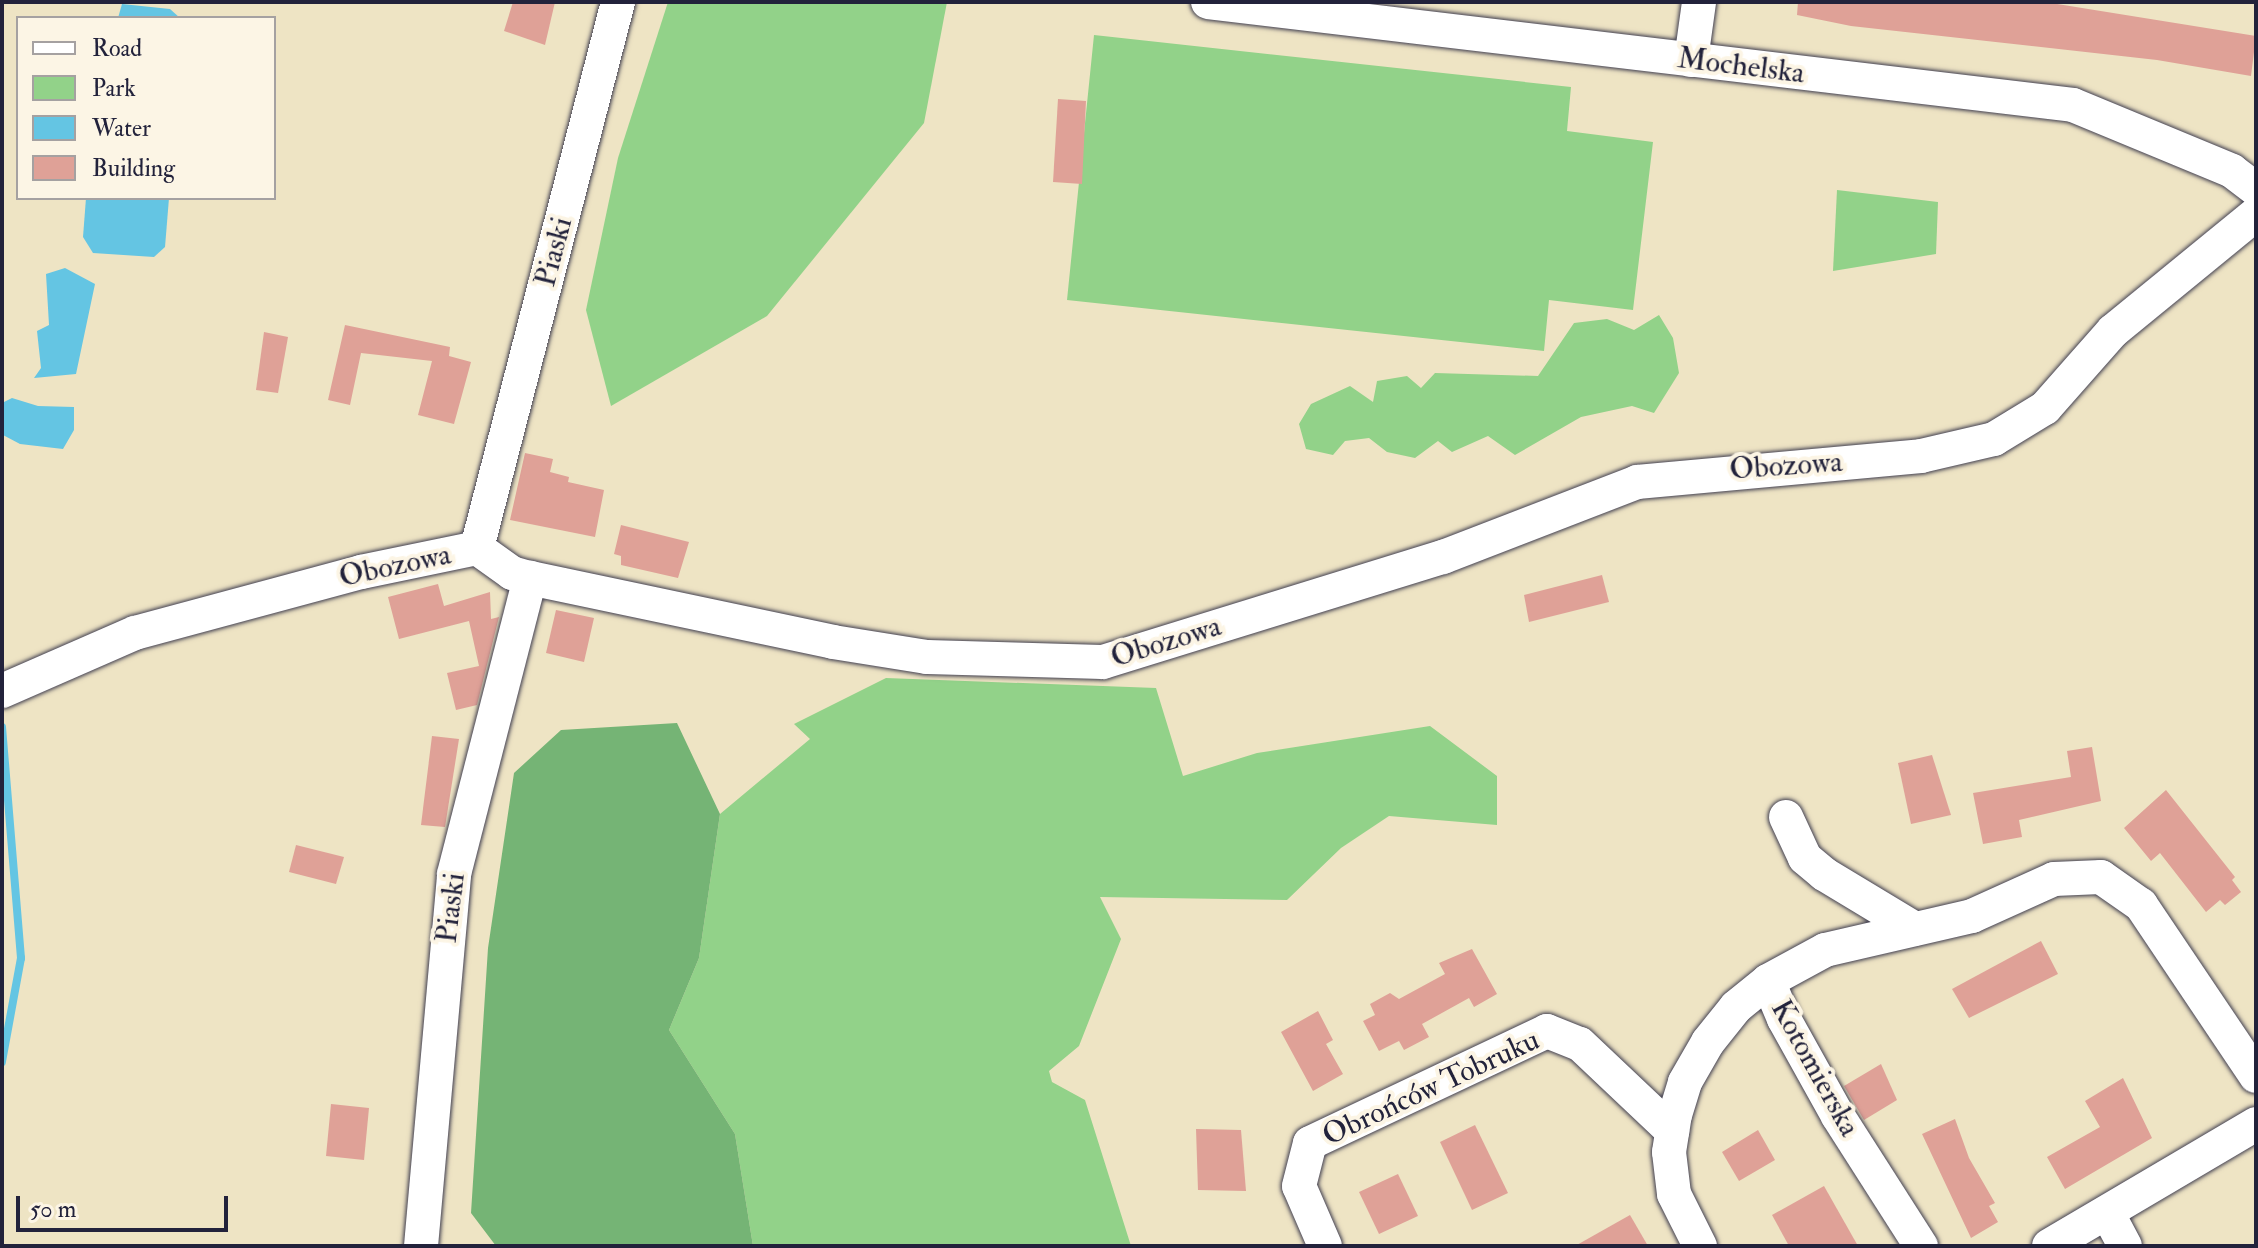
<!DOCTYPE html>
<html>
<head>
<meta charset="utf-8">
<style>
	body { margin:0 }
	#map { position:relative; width:2258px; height:1248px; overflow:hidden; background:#eee4c4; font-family:"IM FELL Double Pica",serif }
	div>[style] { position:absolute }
	.green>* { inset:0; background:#92d289 }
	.forest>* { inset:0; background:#75b475 }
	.water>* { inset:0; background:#64c5e3 }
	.stream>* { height:8px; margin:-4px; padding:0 4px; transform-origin:4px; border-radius:4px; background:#64c5e3 }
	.building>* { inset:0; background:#dfa197 }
	.roads { filter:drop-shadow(0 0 2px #413f50) drop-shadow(0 0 2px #413f50) }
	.minor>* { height:34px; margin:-17px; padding:0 17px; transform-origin:17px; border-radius:17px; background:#fff }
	span { translate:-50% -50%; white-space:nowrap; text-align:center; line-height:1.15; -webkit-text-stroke:8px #fcf5e5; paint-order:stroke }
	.street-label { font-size:30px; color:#22223b }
	.frame { position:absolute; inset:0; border:4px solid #22223b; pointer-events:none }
	.legend { position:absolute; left:16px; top:16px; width:260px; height:184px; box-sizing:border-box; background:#fcf5e5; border:2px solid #a5a1a1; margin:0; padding:10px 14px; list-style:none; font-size:24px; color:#22223b }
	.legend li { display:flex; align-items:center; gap:16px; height:40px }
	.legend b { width:40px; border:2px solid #a5a1a1 }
	.scale { position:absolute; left:16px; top:1196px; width:212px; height:36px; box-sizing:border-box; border:4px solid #22223b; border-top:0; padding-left:10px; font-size:24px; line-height:28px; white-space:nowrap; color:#22223b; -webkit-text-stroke:6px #fcf5e5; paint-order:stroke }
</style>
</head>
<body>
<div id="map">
	<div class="green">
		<div style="clip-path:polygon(668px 2px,947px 2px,924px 123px,767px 316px,611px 406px,586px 310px,618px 158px)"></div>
		<div style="clip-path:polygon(1094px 35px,1571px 87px,1567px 131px,1653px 142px,1633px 310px,1549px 300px,1544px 351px,1067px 300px)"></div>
		<div style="clip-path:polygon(1837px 190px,1938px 202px,1936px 254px,1833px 271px)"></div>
		<div style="clip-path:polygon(1659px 315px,1673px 338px,1679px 373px,1654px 413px,1632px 406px,1581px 417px,1515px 455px,1488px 436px,1452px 452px,1438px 441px,1415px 458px,1387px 452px,1369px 438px,1345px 441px,1333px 455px,1306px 449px,1299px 424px,1311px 404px,1350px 386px,1373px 402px,1377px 381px,1407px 376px,1421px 388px,1435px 373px,1538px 376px,1574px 323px,1607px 319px,1634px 330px)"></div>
		<div style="clip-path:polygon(886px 678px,1156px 688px,1183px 776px,1257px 753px,1430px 726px,1497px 776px,1497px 825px,1389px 816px,1341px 848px,1287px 900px,1100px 897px,1121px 939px,1079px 1046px,1049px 1071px,1052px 1082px,1085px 1100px,1131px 1246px,753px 1246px,735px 1134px,669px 1030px,699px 958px,720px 814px,810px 739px,794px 724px)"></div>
	</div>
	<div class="forest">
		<div style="clip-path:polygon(677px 723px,720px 814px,699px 958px,669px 1030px,735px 1134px,753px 1246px,496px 1246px,471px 1213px,488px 948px,514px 773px,561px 730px)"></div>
	</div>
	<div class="water">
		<div style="clip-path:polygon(122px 4px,170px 9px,180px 18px,118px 18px)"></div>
		<div style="clip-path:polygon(86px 198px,169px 198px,165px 247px,154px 257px,93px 253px,83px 237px)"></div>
		<div style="clip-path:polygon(65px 268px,95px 284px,76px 374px,34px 378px,41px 368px,37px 331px,49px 325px,46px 274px)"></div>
		<div style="clip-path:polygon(12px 398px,38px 406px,74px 407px,74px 430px,63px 449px,20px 444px,3px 435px,2px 403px)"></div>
	</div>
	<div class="stream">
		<div style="left:2px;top:727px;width:232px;rotate:85.3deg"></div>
		<div style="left:21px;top:958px;width:106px;rotate:100.4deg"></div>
	</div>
	<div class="building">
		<div style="clip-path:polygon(513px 2px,555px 2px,545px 45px,504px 31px)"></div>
		<div style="clip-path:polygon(1798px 2px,2051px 3px,2256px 36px,2251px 76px,2157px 60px,1851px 26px,1797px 15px)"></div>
		<div style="clip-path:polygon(1058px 99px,1086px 101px,1082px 184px,1053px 182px)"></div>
		<div style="clip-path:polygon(345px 325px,450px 347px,449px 356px,471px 362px,454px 424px,418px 415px,432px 361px,361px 353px,350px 405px,328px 400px)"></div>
		<div style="clip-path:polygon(264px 332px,288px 337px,278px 393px,256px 390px)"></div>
		<div style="clip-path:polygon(525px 453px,553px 459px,550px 472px,569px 477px,568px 482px,604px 490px,595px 537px,510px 520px)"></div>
		<div style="clip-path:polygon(621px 525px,689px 542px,678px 578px,621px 565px,621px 556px,614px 554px)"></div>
		<div style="clip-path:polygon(1602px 575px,1609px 602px,1529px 622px,1524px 595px)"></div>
		<div style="clip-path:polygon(438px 584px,444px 606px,490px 592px,491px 619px,499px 617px,477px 705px,456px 710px,447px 673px,479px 666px,469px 621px,399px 639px,388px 597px)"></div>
		<div style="clip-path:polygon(556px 610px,594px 618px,584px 662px,546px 653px)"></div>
		<div style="clip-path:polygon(432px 736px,459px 739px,445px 827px,421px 825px)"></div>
		<div style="clip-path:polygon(2092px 747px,2101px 801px,2019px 820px,2022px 837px,1983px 844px,1973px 793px,2071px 777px,2067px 751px)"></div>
		<div style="clip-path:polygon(1932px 755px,1951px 815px,1911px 824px,1898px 763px)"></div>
		<div style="clip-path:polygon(2166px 790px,2235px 877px,2232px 880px,2241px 892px,2225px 905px,2220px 900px,2206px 912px,2160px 853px,2151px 861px,2124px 828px)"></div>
		<div style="clip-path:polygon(296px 845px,344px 857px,336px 884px,289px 872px)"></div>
		<div style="clip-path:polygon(2041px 941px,2058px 974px,1969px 1018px,1952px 989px)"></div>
		<div style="clip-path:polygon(1472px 949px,1497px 994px,1474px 1007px,1469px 998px,1422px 1024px,1429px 1037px,1404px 1050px,1399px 1041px,1379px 1051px,1363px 1021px,1375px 1015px,1370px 1004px,1390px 993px,1399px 999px,1445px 974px,1439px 963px)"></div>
		<div style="clip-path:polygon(1318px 1011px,1333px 1040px,1326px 1044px,1343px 1074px,1313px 1091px,1281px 1032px)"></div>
		<div style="clip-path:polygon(1881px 1064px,1897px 1100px,1864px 1120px,1844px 1086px)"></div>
		<div style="clip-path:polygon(2123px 1078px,2152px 1138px,2065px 1189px,2047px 1157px,2100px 1127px,2085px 1101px)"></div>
		<div style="clip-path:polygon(331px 1104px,369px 1108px,364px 1160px,326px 1156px)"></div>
		<div style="clip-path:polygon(1955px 1119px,1969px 1158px,1995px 1203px,1989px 1206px,1998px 1222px,1971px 1238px,1922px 1134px)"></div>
		<div style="clip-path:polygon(1475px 1125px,1508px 1193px,1472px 1210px,1440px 1142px)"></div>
		<div style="clip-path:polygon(1196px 1129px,1241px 1130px,1246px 1191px,1198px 1190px)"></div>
		<div style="clip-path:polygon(1758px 1130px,1775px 1160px,1739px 1181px,1722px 1152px)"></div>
		<div style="clip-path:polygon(1398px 1174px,1418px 1216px,1379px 1234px,1359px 1192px)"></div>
		<div style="clip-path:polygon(1824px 1186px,1858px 1246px,1789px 1246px,1772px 1215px)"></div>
		<div style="clip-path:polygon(1630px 1215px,1648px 1246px,1575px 1246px)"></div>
	</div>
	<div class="roads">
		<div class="minor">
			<div style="left:1208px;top:2px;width:871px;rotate:6.79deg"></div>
			<div style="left:2073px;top:105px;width:172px;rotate:22.5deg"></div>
			<div style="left:2232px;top:171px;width:30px;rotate:37deg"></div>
			<div style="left:1691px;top:60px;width:59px;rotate:-82.1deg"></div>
			<div style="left:477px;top:548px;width:564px;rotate:-75.52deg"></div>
			<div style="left:2px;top:691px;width:145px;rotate:-23.6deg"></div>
			<div style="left:135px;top:633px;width:234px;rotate:-15.1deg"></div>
			<div style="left:361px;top:572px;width:118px;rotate:-11.7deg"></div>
			<div style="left:477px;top:548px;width:43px;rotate:35.5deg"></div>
			<div style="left:512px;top:573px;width:19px;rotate:16deg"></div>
			<div style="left:530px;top:578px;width:310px;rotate:11.9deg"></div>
			<div style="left:833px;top:642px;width:95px;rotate:9.1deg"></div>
			<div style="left:927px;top:657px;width:176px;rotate:1.6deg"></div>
			<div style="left:1103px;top:662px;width:356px;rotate:-17.2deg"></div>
			<div style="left:1443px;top:557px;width:208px;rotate:-21.1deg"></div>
			<div style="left:1637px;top:482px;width:285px;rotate:-5.2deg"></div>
			<div style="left:1921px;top:456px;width:75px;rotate:-13.1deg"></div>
			<div style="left:1994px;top:439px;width:60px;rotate:-31.3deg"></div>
			<div style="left:2045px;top:408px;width:103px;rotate:-48.6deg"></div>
			<div style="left:2113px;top:331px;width:185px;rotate:-39.3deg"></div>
			<div style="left:1786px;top:817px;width:45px;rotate:65.1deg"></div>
			<div style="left:1805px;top:858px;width:25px;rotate:40deg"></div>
			<div style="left:1824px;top:874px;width:106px;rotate:31.1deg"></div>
			<div style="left:2108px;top:1214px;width:36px;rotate:62deg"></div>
			<div style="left:421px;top:1246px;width:373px;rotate:-84.9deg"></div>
			<div style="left:454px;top:874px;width:306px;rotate:-75.6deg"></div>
			<div style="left:1325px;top:1246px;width:65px;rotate:-113.4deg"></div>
			<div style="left:1299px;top:1186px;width:44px;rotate:-75.7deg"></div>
			<div style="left:1310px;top:1143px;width:262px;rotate:-25.3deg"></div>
			<div style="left:1547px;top:1031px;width:35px;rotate:22deg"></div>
			<div style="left:1580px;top:1044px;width:127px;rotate:43.4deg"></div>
			<div style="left:1700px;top:1246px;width:58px;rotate:-116.6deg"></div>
			<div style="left:1674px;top:1194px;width:42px;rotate:-96.8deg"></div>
			<div style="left:1669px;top:1152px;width:37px;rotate:-81deg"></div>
			<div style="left:1675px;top:1115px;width:34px;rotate:-73deg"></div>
			<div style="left:1685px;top:1082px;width:46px;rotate:-60.1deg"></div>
			<div style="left:1708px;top:1042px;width:45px;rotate:-51.3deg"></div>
			<div style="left:1736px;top:1007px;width:41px;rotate:-39.1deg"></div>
			<div style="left:1921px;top:1246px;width:154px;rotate:-122.6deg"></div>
			<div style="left:1838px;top:1116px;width:111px;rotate:-119.1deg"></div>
			<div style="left:1784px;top:1019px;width:41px;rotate:-112.8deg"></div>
			<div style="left:1768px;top:981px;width:65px;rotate:-28.5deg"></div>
			<div style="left:1825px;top:950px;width:151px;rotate:-13deg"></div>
			<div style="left:1972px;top:916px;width:90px;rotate:-24.3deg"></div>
			<div style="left:2054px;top:879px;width:47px;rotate:-2.4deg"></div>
			<div style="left:2101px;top:877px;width:49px;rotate:35deg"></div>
			<div style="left:2141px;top:905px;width:206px;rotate:56.1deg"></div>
			<div style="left:2049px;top:1246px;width:240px;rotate:-30.5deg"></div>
		</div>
	</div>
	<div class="street-label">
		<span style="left:1741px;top:66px;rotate:7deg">Mochelska</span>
		<span style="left:554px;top:252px;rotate:-75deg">Piaski</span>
		<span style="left:1786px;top:466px;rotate:-4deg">Obozowa</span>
		<span style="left:395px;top:566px;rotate:-12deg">Obozowa</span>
		<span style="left:1166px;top:642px;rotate:-17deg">Obozowa</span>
		<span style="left:451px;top:908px;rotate:-83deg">Piaski</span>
		<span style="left:1815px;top:1068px;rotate:61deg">Kotomierska</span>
		<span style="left:1431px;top:1088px;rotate:-25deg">Obrońców Tobruku</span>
	</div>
	<div class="frame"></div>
	<ul class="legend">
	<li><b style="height:10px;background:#fff"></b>Road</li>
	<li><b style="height:22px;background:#92d289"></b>Park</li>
	<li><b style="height:22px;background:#64c5e3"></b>Water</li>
	<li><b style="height:22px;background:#dfa197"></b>Building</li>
	</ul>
	<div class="scale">50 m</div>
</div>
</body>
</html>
